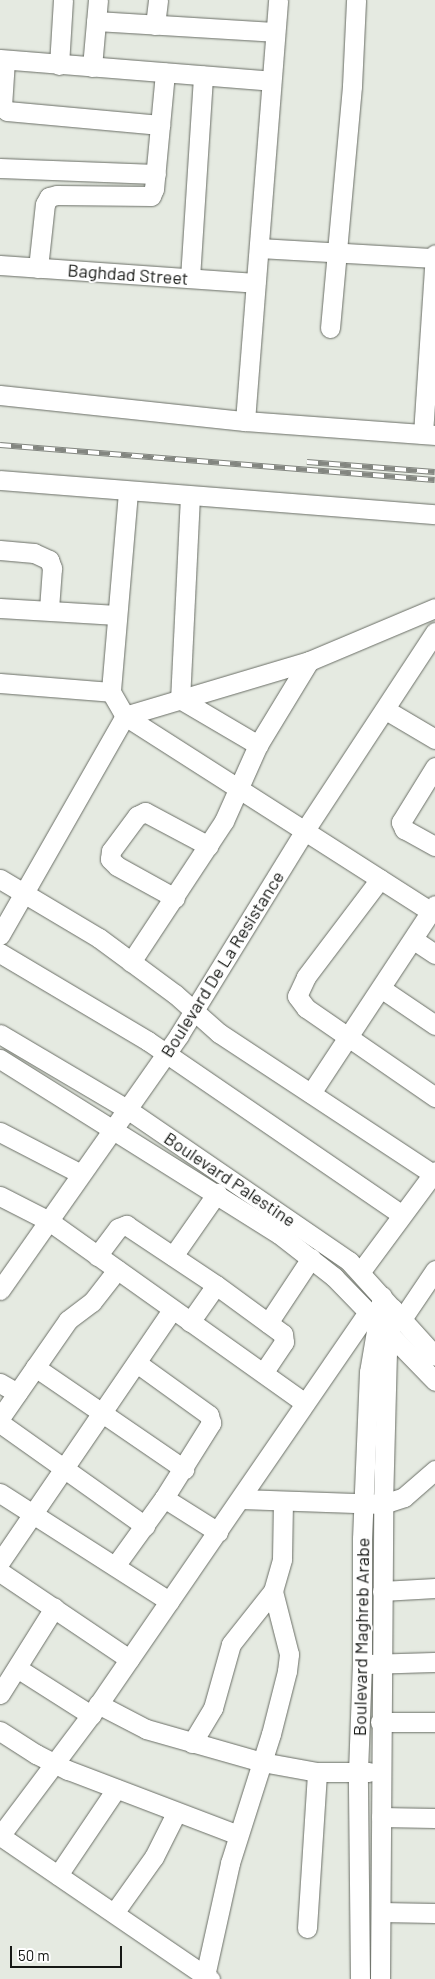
<!DOCTYPE html>
<html>
<head>
<meta charset="utf-8">
<style>
	body { margin:0 }
	#map { position:relative; width:435px; height:1979px; overflow:hidden; background:#e5eae1; font-family:Barlow,sans-serif }
	div>[style] { position:absolute }
	.roads { filter:drop-shadow(0 0 1px #6a6e66) drop-shadow(0 0 1px #6a6e66) }
	.minor>* { height:19px; margin:-9.5px; padding:0 9.5px; transform-origin:9.5px; border-radius:9.5px; background:#fff }
	.rail>* { height:5.5px; margin-top:-2.75px; transform-origin:0; background:repeating-linear-gradient(90deg,#fff 0 11px,#838680 0 22px); box-sizing:border-box; border-block:1px solid #838680 }
	span { translate:-50% -50%; white-space:nowrap; text-align:center; line-height:1.15; -webkit-text-stroke:4px #fff; paint-order:stroke }
	.street-label { font-size:18px; color:#161815 }
	.scale { position:absolute; left:10px; top:1946px; width:112px; height:22px; box-sizing:border-box; border:2px solid #161815; border-top:0; padding-left:6px; font-size:15px; line-height:18px; white-space:nowrap; color:#161815; -webkit-text-stroke:4px #fff; paint-order:stroke }
</style>
</head>
<body>
<div id="map">
	<div class="roads">
		<div class="minor">
			<div style="left:96px;top:21px;width:178px;rotate:3.5deg"></div>
			<div style="left:155px;top:25px;width:25px;rotate:-83deg"></div>
			<div style="left:0;top:59px;width:272px;rotate:4.6deg"></div>
			<div style="left:5px;top:60px;width:46px;rotate:93.7deg"></div>
			<div style="left:2px;top:106px;width:7px;rotate:45deg"></div>
			<div style="left:7px;top:111px;width:154px;rotate:5.2deg"></div>
			<div style="left:59px;top:65px;width:65px;rotate:-86.5deg"></div>
			<div style="left:92px;top:67px;width:67px;rotate:-84.9deg"></div>
			<div style="left:0;top:168px;width:156px;rotate:2.2deg"></div>
			<div style="left:259px;top:248px;width:176px;rotate:3.3deg"></div>
			<div style="left:0;top:265px;width:256px;rotate:4deg"></div>
			<div style="left:38px;top:268px;width:64px;rotate:-83.8deg"></div>
			<div style="left:45px;top:204px;width:8px;rotate:-60deg"></div>
			<div style="left:49px;top:197px;width:8px;rotate:-14deg"></div>
			<div style="left:57px;top:195px;width:94px;rotate:0.6deg"></div>
			<div style="left:151px;top:196px;width:8px;rotate:-67deg"></div>
			<div style="left:154px;top:189px;width:117px;rotate:-84.6deg"></div>
			<div style="left:190px;top:278px;width:203px;rotate:-86.3deg"></div>
			<div style="left:330px;top:328px;width:243px;rotate:-84.8deg"></div>
			<div style="left:352px;top:86px;width:86px;rotate:-87.3deg"></div>
			<div style="left:0;top:395px;width:246px;rotate:6.1deg"></div>
			<div style="left:245px;top:421px;width:191px;rotate:4.2deg"></div>
			<div style="left:245px;top:421px;width:422px;rotate:-85.5deg"></div>
			<div style="left:423px;top:434px;width:180px;rotate:-86.2deg"></div>
			<div style="left:0;top:480px;width:436px;rotate:4.5deg"></div>
			<div style="left:128px;top:492px;width:201px;rotate:94.9deg"></div>
			<div style="left:111px;top:692px;width:28px;rotate:60deg"></div>
			<div style="left:125px;top:716px;width:363px;rotate:32.6deg"></div>
			<div style="left:190px;top:496px;width:203px;rotate:92.8deg"></div>
			<div style="left:180px;top:699px;width:91px;rotate:30.5deg"></div>
			<div style="left:0;top:550px;width:34px;rotate:5deg"></div>
			<div style="left:34px;top:553px;width:17px;rotate:25deg"></div>
			<div style="left:49px;top:560px;width:9px;rotate:69deg"></div>
			<div style="left:52px;top:568px;width:41px;rotate:94.2deg"></div>
			<div style="left:0;top:608px;width:117px;rotate:3.4deg"></div>
			<div style="left:0;top:683px;width:111px;rotate:4.6deg"></div>
			<div style="left:386px;top:710px;width:57px;rotate:30.6deg"></div>
			<div style="left:435px;top:767px;width:65px;rotate:121.7deg"></div>
			<div style="left:401px;top:822px;width:8px;rotate:67deg"></div>
			<div style="left:404px;top:829px;width:35px;rotate:29deg"></div>
			<div style="left:0;top:879px;width:115px;rotate:30.8deg"></div>
			<div style="left:99px;top:938px;width:94px;rotate:36.4deg"></div>
			<div style="left:175px;top:994px;width:59px;rotate:41.6deg"></div>
			<div style="left:219px;top:1033px;width:256px;rotate:33.4deg"></div>
			<div style="left:380px;top:879px;width:123px;rotate:127.1deg"></div>
			<div style="left:306px;top:977px;width:21px;rotate:115deg"></div>
			<div style="left:297px;top:996px;width:15px;rotate:53deg"></div>
			<div style="left:306px;top:1008px;width:157px;rotate:34.6deg"></div>
			<div style="left:175px;top:898px;width:66px;rotate:-151.1deg"></div>
			<div style="left:117px;top:866px;width:10px;rotate:-135deg"></div>
			<div style="left:110px;top:859px;width:8px;rotate:-83deg"></div>
			<div style="left:111px;top:851px;width:44px;rotate:-53.4deg"></div>
			<div style="left:137px;top:816px;width:9px;rotate:-27deg"></div>
			<div style="left:145px;top:812px;width:72px;rotate:28deg"></div>
			<div style="left:0;top:935px;width:252px;rotate:-60.3deg"></div>
			<div style="left:125px;top:716px;width:192px;rotate:-16.6deg"></div>
			<div style="left:309px;top:661px;width:137px;rotate:-22.8deg"></div>
			<div style="left:414px;top:940px;width:25px;rotate:34deg"></div>
			<div style="left:0;top:953px;width:172px;rotate:30.7deg"></div>
			<div style="left:148px;top:1041px;width:306px;rotate:34.4deg"></div>
			<div style="left:131px;top:962px;width:169px;rotate:-56.6deg"></div>
			<div style="left:224px;top:821px;width:83px;rotate:-65.9deg"></div>
			<div style="left:258px;top:745px;width:98px;rotate:-58.7deg"></div>
			<div style="left:382px;top:989px;width:64px;rotate:34.2deg"></div>
			<div style="left:0;top:1034px;width:147px;rotate:30.6deg"></div>
			<div style="left:127px;top:1109px;width:269px;rotate:34.4deg"></div>
			<div style="left:349px;top:1261px;width:128px;rotate:47.8deg"></div>
			<div style="left:0;top:1059px;width:329px;rotate:32.1deg"></div>
			<div style="left:279px;top:1234px;width:70px;rotate:38deg"></div>
			<div style="left:334px;top:1277px;width:145px;rotate:45.8deg"></div>
			<div style="left:311px;top:1093px;width:225px;rotate:-56.6deg"></div>
			<div style="left:0;top:1132px;width:91px;rotate:27.4deg"></div>
			<div style="left:0;top:1196px;width:55px;rotate:27deg"></div>
			<div style="left:49px;top:1221px;width:314px;rotate:35.4deg"></div>
			<div style="left:97px;top:1256px;width:35px;rotate:-53deg"></div>
			<div style="left:118px;top:1228px;width:9px;rotate:-21deg"></div>
			<div style="left:126px;top:1225px;width:108px;rotate:33.7deg"></div>
			<div style="left:216px;top:1285px;width:83px;rotate:36.2deg"></div>
			<div style="left:283px;top:1334px;width:8px;rotate:83deg"></div>
			<div style="left:284px;top:1342px;width:37px;rotate:124deg"></div>
			<div style="left:173px;top:1256px;width:77px;rotate:-55.1deg"></div>
			<div style="left:361px;top:1271px;width:124px;rotate:-53.5deg"></div>
			<div style="left:0;top:1290px;width:312px;rotate:-54.9deg"></div>
			<div style="left:179px;top:1035px;width:241px;rotate:-58.4deg"></div>
			<div style="left:305px;top:830px;width:237px;rotate:-56.7deg"></div>
			<div style="left:402px;top:1319px;width:59px;rotate:-56deg"></div>
			<div style="left:190px;top:1322px;width:45px;rotate:-54.9deg"></div>
			<div style="left:268px;top:1323px;width:78px;rotate:-56.5deg"></div>
			<div style="left:35px;top:1367px;width:181px;rotate:34.4deg"></div>
			<div style="left:0;top:1383px;width:20px;rotate:30deg"></div>
			<div style="left:0;top:1418px;width:119px;rotate:-55.2deg"></div>
			<div style="left:68px;top:1320px;width:30px;rotate:-37deg"></div>
			<div style="left:92px;top:1302px;width:41px;rotate:-52deg"></div>
			<div style="left:0;top:1423px;width:178px;rotate:35.4deg"></div>
			<div style="left:0;top:1493px;width:201px;rotate:32.6deg"></div>
			<div style="left:164px;top:1498px;width:64px;rotate:32.2deg"></div>
			<div style="left:241px;top:1499px;width:142px;rotate:2deg"></div>
			<div style="left:383px;top:1504px;width:22px;rotate:-18deg"></div>
			<div style="left:404px;top:1497px;width:41px;rotate:-41.1deg"></div>
			<div style="left:0;top:1562px;width:305px;rotate:-55.7deg"></div>
			<div style="left:115px;top:1566px;width:84px;rotate:-54.2deg"></div>
			<div style="left:164px;top:1498px;width:89px;rotate:-57.9deg"></div>
			<div style="left:211px;top:1423px;width:8px;rotate:-104deg"></div>
			<div style="left:209px;top:1415px;width:89px;rotate:-144.2deg"></div>
			<div style="left:0;top:1572px;width:156px;rotate:34deg"></div>
			<div style="left:382px;top:1591px;width:53px;rotate:-3.2deg"></div>
			<div style="left:369px;top:1664px;width:66px;rotate:-1.7deg"></div>
			<div style="left:17px;top:1668px;width:88px;rotate:32.4deg"></div>
			<div style="left:0;top:1694px;width:102px;rotate:-57.9deg"></div>
			<div style="left:98px;top:1704px;width:54px;rotate:27.5deg"></div>
			<div style="left:146px;top:1729px;width:121px;rotate:15.9deg"></div>
			<div style="left:262px;top:1762px;width:56px;rotate:10.3deg"></div>
			<div style="left:317px;top:1772px;width:52px"></div>
			<div style="left:380px;top:1722px;width:55px"></div>
			<div style="left:0;top:1731px;width:43px;rotate:32.6deg"></div>
			<div style="left:36px;top:1754px;width:36px;rotate:27deg"></div>
			<div style="left:68px;top:1770px;width:182px;rotate:20.9deg"></div>
			<div style="left:192px;top:1743px;width:41px;rotate:-59deg"></div>
			<div style="left:213px;top:1708px;width:66px;rotate:-74.3deg"></div>
			<div style="left:231px;top:1644px;width:68px;rotate:-51.6deg"></div>
			<div style="left:273px;top:1591px;width:33px;rotate:-74deg"></div>
			<div style="left:282px;top:1559px;width:56px;rotate:-89deg"></div>
			<div style="left:381px;top:1817px;width:54px;rotate:1.1deg"></div>
			<div style="left:58px;top:1875px;width:104px;rotate:-56deg"></div>
			<div style="left:381px;top:1912px;width:54px;rotate:1.1deg"></div>
			<div style="left:114px;top:1913px;width:69px;rotate:-54.5deg"></div>
			<div style="left:154px;top:1857px;width:49px;rotate:-63.4deg"></div>
			<div style="left:307px;top:1928px;width:156px;rotate:-86.3deg"></div>
			<div style="left:205px;top:1976px;width:116px;rotate:-77.5deg"></div>
			<div style="left:230px;top:1863px;width:135px;rotate:-72.4deg"></div>
			<div style="left:271px;top:1734px;width:65px;rotate:-75.7deg"></div>
			<div style="left:287px;top:1671px;width:17px;rotate:-83deg"></div>
			<div style="left:289px;top:1654px;width:65px;rotate:-104.3deg"></div>
			<div style="left:210px;top:1979px;width:254px;rotate:-145.7deg"></div>
			<div style="left:0;top:1836px;width:151px;rotate:-53.1deg"></div>
			<div style="left:91px;top:1715px;width:489px;rotate:-55.5deg"></div>
			<div style="left:360px;top:1979px;width:207px;rotate:-90.6deg"></div>
			<div style="left:358px;top:1772px;width:108px;rotate:-87.9deg"></div>
			<div style="left:362px;top:1664px;width:125px;rotate:-90deg"></div>
			<div style="left:362px;top:1539px;width:167px;rotate:-87.6deg"></div>
			<div style="left:369px;top:1372px;width:77px;rotate:-80.3deg"></div>
			<div style="left:380px;top:1979px;width:475px;rotate:-89.6deg"></div>
			<div style="left:383px;top:1504px;width:151px;rotate:-88.5deg"></div>
			<div style="left:387px;top:1353px;width:45px;rotate:-82.4deg"></div>
		</div>
	</div>
	<div class="rail">
		<div style="left:0;top:445px;width:436px;rotate:4.6deg"></div>
		<div style="left:307px;top:462px;width:128px;rotate:4.5deg"></div>
	</div>
	<div class="street-label">
		<span style="left:128px;top:274px;rotate:4deg">Baghdad Street</span>
		<span style="left:222px;top:964px;rotate:-58deg">Boulevard De La Resistance</span>
		<span style="left:230px;top:1179px;rotate:34deg">Boulevard Palestine</span>
		<span style="left:361px;top:1637px;rotate:-89deg">Boulevard Maghreb Arabe</span>
	</div>
	<div class="scale">50 m</div>
</div>
</body>
</html>
